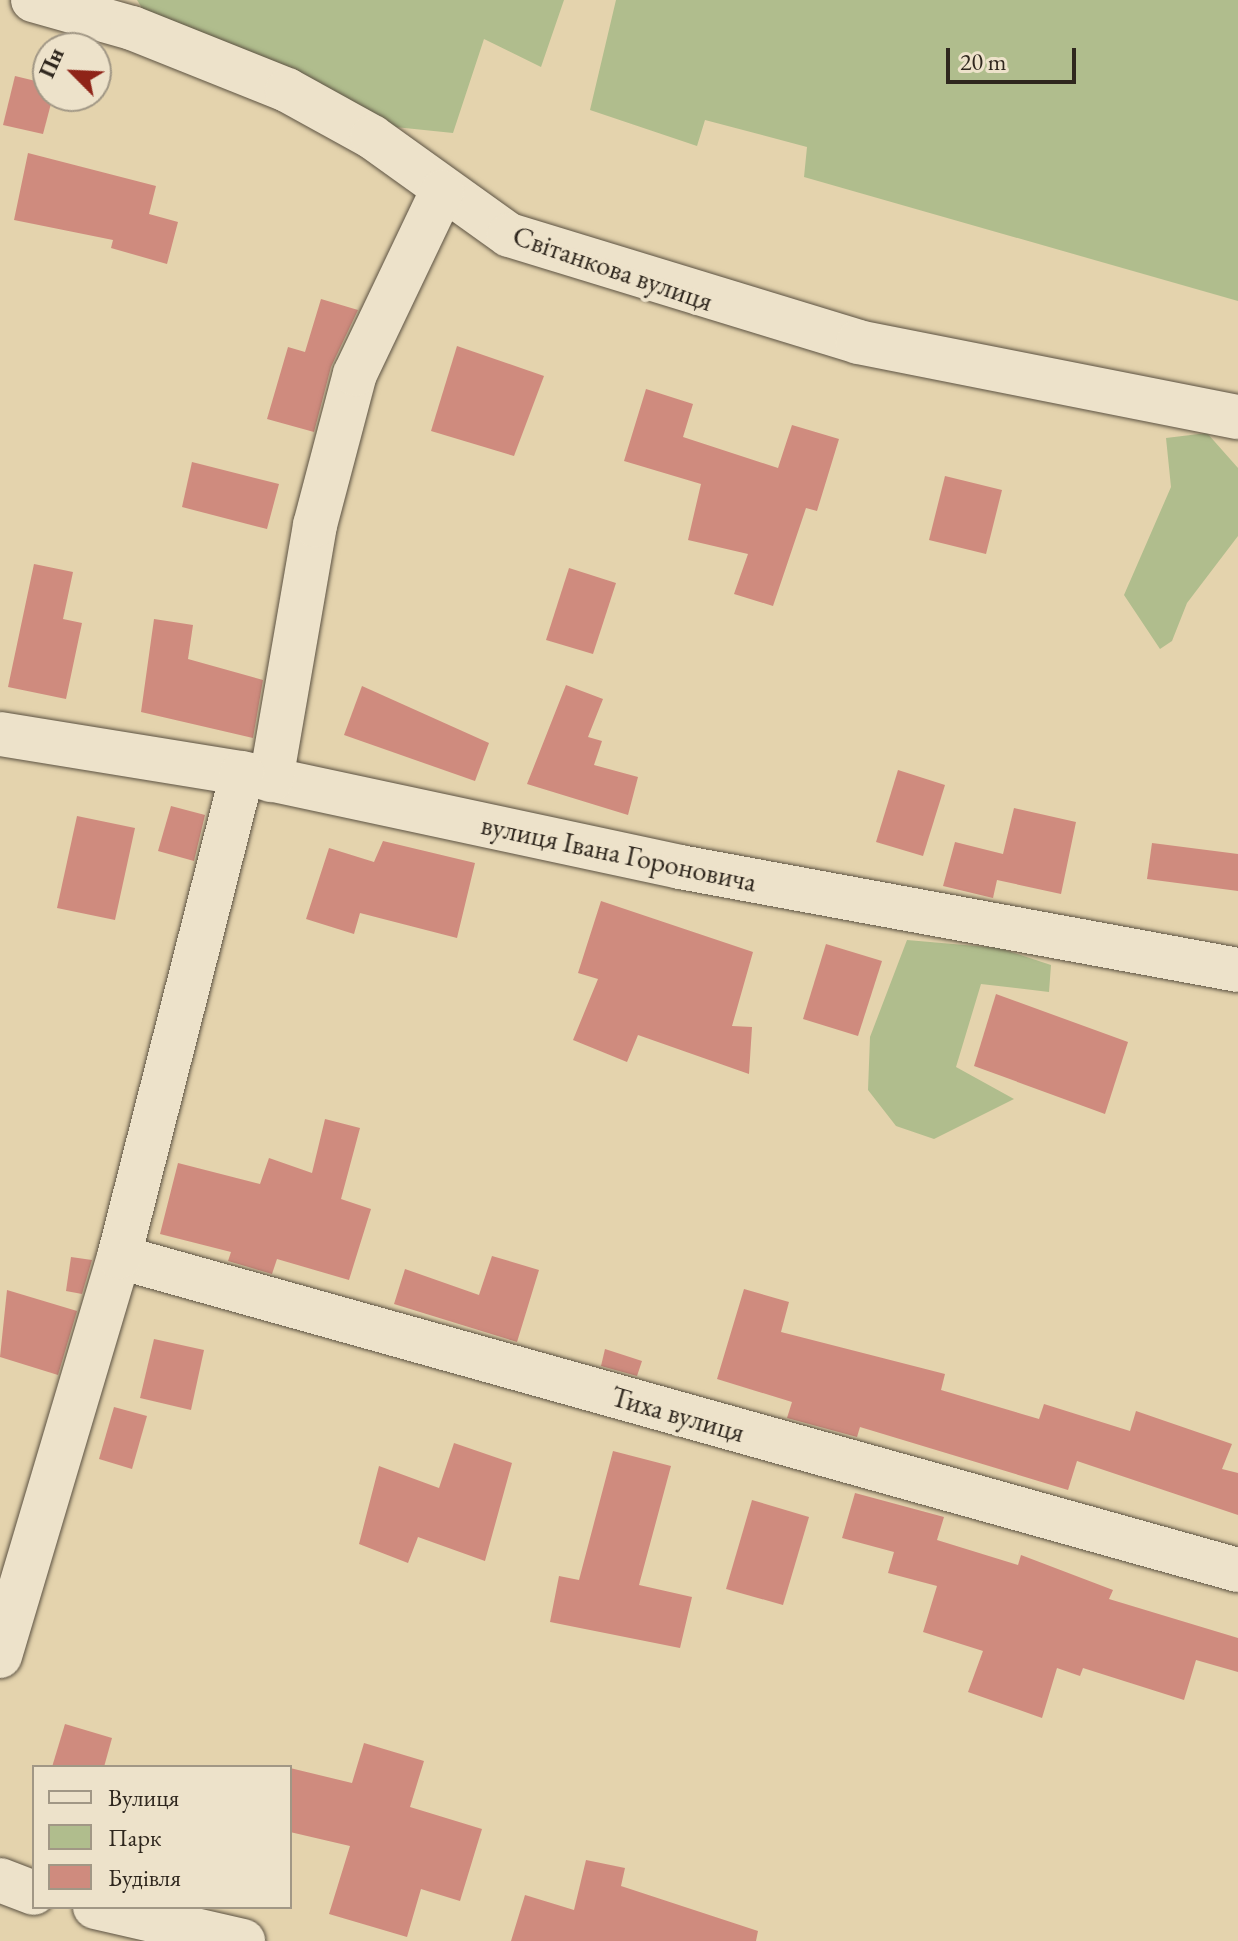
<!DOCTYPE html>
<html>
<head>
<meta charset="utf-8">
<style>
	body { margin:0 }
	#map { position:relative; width:1238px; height:1941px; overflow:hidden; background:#e4d3ad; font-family:"EB Garamond",serif }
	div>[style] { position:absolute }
	.green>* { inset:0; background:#b0bd8d }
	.building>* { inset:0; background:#cf8b7e }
	.roads { filter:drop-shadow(0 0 2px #5c5242) drop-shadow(0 0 2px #5c5242) }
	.minor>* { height:44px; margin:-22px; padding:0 22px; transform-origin:22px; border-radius:22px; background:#ede2ca }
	span { translate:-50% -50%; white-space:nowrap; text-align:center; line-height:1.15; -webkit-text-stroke:8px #ede2ca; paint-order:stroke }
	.street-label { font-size:28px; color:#2f271e }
	.legend { position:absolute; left:32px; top:1765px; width:260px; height:144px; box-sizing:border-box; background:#ede2ca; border:2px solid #a19785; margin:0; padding:10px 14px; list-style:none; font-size:24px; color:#2f271e }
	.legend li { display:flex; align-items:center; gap:16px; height:40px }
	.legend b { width:40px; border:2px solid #a19785 }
	.north { position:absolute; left:32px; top:32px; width:80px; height:80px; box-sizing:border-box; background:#ede2ca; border:2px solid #a19785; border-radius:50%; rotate:294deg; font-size:22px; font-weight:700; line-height:32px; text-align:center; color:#2f271e }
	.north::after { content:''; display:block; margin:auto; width:28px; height:36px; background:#8f2418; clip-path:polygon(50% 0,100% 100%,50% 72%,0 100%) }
	.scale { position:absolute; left:946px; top:48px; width:130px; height:36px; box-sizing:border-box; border:4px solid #2f271e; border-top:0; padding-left:10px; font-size:24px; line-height:28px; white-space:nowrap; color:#2f271e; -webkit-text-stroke:6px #ede2ca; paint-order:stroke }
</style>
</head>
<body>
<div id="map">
	<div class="green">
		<div style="clip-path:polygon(137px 0,564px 0,541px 67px,484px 39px,453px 133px,395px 127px,147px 16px)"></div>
		<div style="clip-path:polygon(616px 0,1238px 0,1238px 301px,804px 177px,807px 147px,705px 120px,697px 146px,590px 110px)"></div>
		<div style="clip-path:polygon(1207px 433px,1238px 468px,1238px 536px,1187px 603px,1172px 641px,1160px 649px,1124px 595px,1171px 487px,1166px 438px)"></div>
		<div style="clip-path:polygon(907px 940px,999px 948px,1051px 965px,1049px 992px,981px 984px,956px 1067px,1014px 1099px,934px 1139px,896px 1126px,868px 1090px,870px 1037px)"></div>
	</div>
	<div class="building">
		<div style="clip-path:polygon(15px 76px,48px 84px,53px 96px,43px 134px,3px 125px)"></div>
		<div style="clip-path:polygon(28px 153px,156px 186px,149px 214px,178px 222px,167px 264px,111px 248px,113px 240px,14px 220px)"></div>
		<div style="clip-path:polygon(321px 299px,358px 310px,331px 367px,314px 432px,267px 419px,288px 347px,305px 352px)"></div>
		<div style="clip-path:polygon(457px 346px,544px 376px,514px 456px,431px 431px)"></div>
		<div style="clip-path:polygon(646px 389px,693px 404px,683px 437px,778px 468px,792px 425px,839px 439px,817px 511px,806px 508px,773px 606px,734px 594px,748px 554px,688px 540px,701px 484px,624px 461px)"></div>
		<div style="clip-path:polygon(192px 462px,279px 484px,267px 529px,182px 507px)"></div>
		<div style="clip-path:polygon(945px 476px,1002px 490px,986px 554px,929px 540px)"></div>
		<div style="clip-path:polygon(34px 564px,73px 572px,63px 619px,82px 623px,66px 699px,8px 687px)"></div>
		<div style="clip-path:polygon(569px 568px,616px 583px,593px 654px,546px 640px)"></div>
		<div style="clip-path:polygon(154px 619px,193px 625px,188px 659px,263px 680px,253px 738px,141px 712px)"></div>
		<div style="clip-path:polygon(566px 685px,603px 699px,588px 737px,602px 741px,594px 765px,638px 777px,628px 815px,527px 784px)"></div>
		<div style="clip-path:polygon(362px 686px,489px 743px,475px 781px,344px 735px)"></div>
		<div style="clip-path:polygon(898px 770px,945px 785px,923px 856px,876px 842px)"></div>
		<div style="clip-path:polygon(171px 806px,205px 815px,194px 861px,158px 851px)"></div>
		<div style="clip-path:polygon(1014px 808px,1076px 822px,1061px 894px,997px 880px,993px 898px,943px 886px,955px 842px,1003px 854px)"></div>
		<div style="clip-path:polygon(77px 816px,135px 828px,115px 920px,57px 908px)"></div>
		<div style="clip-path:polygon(383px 841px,475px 863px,457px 938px,360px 913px,354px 934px,306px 919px,329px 848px,374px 862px)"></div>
		<div style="clip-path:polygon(1152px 843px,1238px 854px,1238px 891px,1147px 879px)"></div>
		<div style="clip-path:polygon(601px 901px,753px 952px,732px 1026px,752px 1027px,749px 1074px,638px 1035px,627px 1062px,573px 1040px,598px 979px,578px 973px)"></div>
		<div style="clip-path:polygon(826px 944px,882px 961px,858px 1036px,803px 1019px)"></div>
		<div style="clip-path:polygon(996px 994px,1128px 1042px,1105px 1114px,974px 1066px)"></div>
		<div style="clip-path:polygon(325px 1119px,360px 1128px,341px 1199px,371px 1209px,349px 1280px,277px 1259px,272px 1274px,228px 1261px,231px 1252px,160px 1234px,178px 1163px,260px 1184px,269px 1158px,312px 1173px)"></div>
		<div style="clip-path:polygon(492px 1256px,539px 1270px,517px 1342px,394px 1304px,405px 1269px,479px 1295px)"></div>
		<div style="clip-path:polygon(71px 1257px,92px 1260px,82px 1294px,66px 1291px)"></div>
		<div style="clip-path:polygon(744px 1289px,789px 1302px,781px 1332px,945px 1374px,941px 1390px,1039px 1419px,1044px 1404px,1130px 1431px,1136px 1411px,1232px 1444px,1222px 1469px,1238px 1473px,1238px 1515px,1077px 1461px,1068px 1490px,860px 1427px,857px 1437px,787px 1418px,792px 1402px,717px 1379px)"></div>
		<div style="clip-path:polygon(7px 1290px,77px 1311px,58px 1375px,0 1357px)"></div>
		<div style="clip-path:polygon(154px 1339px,204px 1350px,191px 1410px,140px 1398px)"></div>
		<div style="clip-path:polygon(605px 1349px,642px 1361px,637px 1376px,601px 1366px)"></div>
		<div style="clip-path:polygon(114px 1407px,147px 1416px,132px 1469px,99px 1459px)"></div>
		<div style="clip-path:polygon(454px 1443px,512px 1463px,485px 1561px,418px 1537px,408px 1563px,359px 1544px,379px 1466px,439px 1488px)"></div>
		<div style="clip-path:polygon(613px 1451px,671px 1466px,639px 1585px,692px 1597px,680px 1648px,550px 1622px,559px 1576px,579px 1580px)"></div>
		<div style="clip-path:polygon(855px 1493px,944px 1517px,937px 1540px,1018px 1565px,1021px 1555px,1113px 1590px,1109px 1599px,1238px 1638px,1238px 1672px,1196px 1660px,1184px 1700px,1083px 1668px,1080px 1676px,1057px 1668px,1042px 1718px,968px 1692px,983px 1651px,923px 1632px,937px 1586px,888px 1573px,894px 1552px,842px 1538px)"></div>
		<div style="clip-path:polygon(752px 1500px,809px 1517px,783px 1605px,726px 1589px)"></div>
		<div style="clip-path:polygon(65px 1724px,112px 1738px,104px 1767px,52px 1767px)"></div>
		<div style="clip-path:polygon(364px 1743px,424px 1761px,410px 1807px,482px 1829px,460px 1901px,421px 1889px,407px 1937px,329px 1914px,350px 1846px,290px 1832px,290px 1768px,352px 1783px)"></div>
		<div style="clip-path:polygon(586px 1860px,625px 1868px,621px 1886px,758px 1931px,756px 1941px,511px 1941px,525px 1895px,574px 1910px)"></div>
	</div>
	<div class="roads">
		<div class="minor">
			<div style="left:33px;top:0;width:103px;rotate:15.8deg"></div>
			<div style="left:132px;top:28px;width:167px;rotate:21.8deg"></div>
			<div style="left:287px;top:90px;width:97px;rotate:28.9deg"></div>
			<div style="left:372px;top:137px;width:168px;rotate:35.6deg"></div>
			<div style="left:509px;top:235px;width:365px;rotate:17deg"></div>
			<div style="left:858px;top:342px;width:387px;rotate:11.2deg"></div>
			<div style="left:0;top:734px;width:245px;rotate:9.2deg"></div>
			<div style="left:242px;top:773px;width:448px;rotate:12.1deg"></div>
			<div style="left:680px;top:867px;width:567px;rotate:10.46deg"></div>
			<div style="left:271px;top:780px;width:259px;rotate:-80.2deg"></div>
			<div style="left:315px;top:525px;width:156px;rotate:-75.2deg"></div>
			<div style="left:355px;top:374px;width:202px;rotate:-64.5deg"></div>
			<div style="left:119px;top:1257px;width:1162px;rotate:15.63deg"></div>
			<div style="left:0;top:1656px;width:416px;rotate:-73.4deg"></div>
			<div style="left:119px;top:1257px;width:499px;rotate:-75.7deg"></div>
			<div style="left:0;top:1880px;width:36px;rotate:21deg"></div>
			<div style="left:95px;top:1907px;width:152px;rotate:12.9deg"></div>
		</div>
	</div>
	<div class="street-label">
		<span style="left:613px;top:268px;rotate:19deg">Світанкова вулиця</span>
		<span style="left:619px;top:853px;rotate:12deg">вулиця Івана Гороновича</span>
		<span style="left:678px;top:1414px;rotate:16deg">Тиха вулиця</span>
	</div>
	<ul class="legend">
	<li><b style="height:10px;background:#ede2ca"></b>Вулиця</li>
	<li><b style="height:22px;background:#b0bd8d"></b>Парк</li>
	<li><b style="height:22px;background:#cf8b7e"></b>Будівля</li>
	</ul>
	<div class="north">Пн</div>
	<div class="scale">20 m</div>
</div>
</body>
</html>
